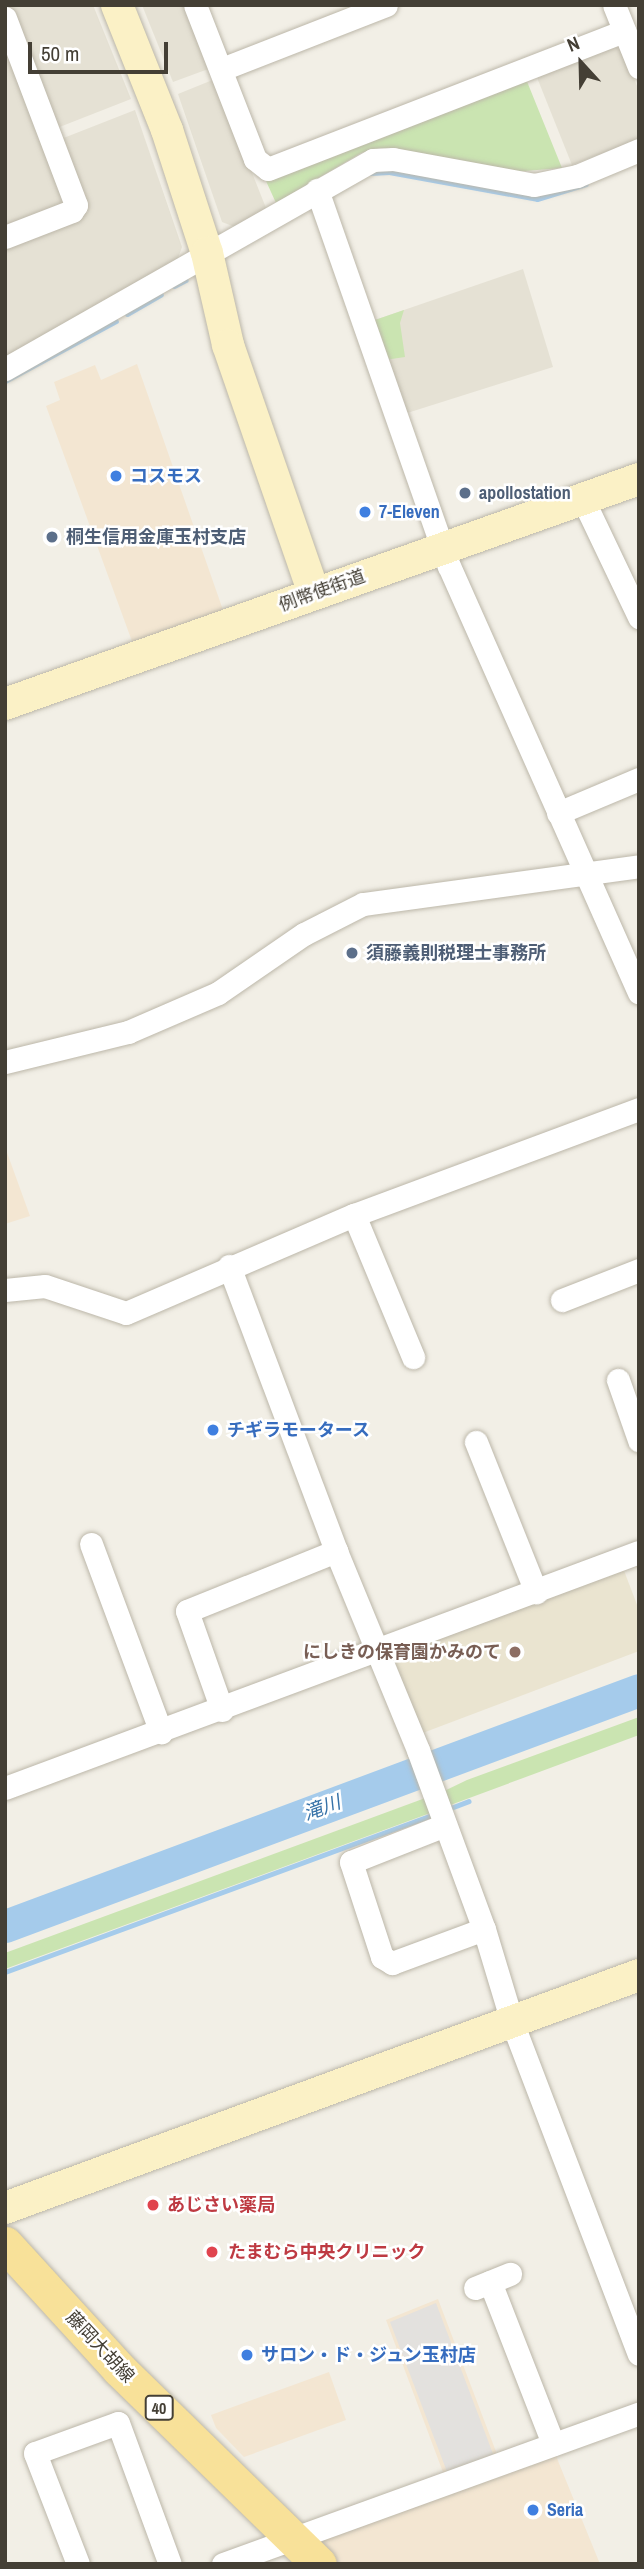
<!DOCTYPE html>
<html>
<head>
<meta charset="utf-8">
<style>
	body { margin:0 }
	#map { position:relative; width:644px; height:2569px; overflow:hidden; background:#f2efe6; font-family:"Archivo Narrow","Noto Sans JP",sans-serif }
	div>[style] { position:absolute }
	.residential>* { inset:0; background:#e5e1d4 }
	.commercial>* { inset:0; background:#f3e6d2 }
	.education>* { inset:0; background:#eae4d0 }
	.green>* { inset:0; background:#cae4b1 }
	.parking>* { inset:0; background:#e3e1de }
	.stream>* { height:5px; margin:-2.5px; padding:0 2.5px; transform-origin:2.5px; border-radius:2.5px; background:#a5cbeb }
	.river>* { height:33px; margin:-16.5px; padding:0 16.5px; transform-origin:16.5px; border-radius:16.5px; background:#a5cbeb }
	.roads { filter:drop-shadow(0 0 2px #bcb7a9) drop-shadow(0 0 2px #bcb7a9) }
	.street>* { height:23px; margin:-11.5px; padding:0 11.5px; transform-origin:11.5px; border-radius:11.5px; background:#fff }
	.secondary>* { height:32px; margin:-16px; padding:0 16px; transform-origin:16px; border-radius:16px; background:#fbf1c6 }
	.primary>* { height:35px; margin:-17.5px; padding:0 17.5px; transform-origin:17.5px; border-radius:17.5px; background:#f8e199 }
	.dots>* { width:19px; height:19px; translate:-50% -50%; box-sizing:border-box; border:4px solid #fff; border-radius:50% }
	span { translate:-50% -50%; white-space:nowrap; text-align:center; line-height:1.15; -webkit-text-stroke:5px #fff; paint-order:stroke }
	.shield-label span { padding:2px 5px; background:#fff; border:2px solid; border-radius:5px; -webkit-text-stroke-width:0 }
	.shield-label { font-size:16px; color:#443f35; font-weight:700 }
	.shop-label { font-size:18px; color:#366cbe; font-weight:700 }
	.left { translate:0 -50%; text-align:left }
	.service-label { font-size:18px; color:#4e5e75; font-weight:700 }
	.street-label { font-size:18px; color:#443f35 }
	.education-label { font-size:18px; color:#785e54; font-weight:700 }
	.right { translate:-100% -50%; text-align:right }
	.health-label { font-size:18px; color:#be3a42; font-weight:700 }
	.water-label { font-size:19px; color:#3672a8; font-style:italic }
	.frame { position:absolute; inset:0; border:7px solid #443f35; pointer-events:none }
	.north { position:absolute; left:546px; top:28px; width:70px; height:70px; -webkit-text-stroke:5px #fff; paint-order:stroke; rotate:338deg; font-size:19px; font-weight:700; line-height:28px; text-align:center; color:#443f35 }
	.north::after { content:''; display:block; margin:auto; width:24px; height:32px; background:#443f35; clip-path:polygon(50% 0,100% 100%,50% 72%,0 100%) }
	.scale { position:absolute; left:28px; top:42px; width:140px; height:32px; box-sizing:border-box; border:4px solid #443f35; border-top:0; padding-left:9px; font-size:21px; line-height:24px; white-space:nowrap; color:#443f35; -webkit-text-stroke:5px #fff; paint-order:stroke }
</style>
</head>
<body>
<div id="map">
	<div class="residential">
		<div style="clip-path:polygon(9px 5px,93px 5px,131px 99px,57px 128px)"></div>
		<div style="clip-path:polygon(142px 5px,187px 5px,211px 68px,173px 82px)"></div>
		<div style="clip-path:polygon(5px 42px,65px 194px,59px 207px,5px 227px)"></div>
		<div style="clip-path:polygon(611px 45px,623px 51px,639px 91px,639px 139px,572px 165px,536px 75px)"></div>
		<div style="clip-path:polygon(215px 79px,266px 208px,235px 227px,222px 222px,178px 94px)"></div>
		<div style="clip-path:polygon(135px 110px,182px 247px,177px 261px,5px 358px,5px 245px,88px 212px,61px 139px)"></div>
		<div style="clip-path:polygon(523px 269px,553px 367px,404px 414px,372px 321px)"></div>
	</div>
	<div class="commercial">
		<div style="clip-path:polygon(137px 364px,223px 610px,133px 644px,46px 406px,60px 400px,54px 382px,95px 365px,101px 380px)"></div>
		<div style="clip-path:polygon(5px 1147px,30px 1216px,5px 1224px)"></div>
		<div style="clip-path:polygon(438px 2299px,503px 2470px,554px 2451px,600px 2564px,339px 2564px,314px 2540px,450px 2491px,386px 2320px)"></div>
		<div style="clip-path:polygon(329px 2372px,346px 2420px,244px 2457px,216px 2428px,211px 2415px)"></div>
	</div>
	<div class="education">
		<div style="clip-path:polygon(623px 1568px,639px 1610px,639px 1651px,420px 1734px,392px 1653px)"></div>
	</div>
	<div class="green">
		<div style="clip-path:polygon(526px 79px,562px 168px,512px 172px,381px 148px,361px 153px,276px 203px,266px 181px)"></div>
		<div style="clip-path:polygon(404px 310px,400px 323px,405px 357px,385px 360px,372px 321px)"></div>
		<div style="clip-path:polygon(639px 1717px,639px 1735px,445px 1807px,440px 1793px,467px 1780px)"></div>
		<div style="clip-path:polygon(428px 1797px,433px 1812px,5px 1969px,5px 1953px)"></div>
	</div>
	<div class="parking">
		<div style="clip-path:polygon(436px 2303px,495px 2459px,449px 2477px,390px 2322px)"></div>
	</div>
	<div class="stream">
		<div style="left:370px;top:173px;width:19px;rotate:-3deg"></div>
		<div style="left:389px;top:172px;width:150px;rotate:10.3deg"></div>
		<div style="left:537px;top:199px;width:51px;rotate:-17deg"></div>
		<div style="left:174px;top:286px;width:13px;rotate:-27deg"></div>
		<div style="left:127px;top:314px;width:39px;rotate:-30deg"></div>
		<div style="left:5px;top:381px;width:126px;rotate:-28.4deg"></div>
		<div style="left:448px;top:1809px;width:22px;rotate:-21deg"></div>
		<div style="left:5px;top:1972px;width:454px;rotate:-20.2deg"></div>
	</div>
	<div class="river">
		<div style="left:5px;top:1926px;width:676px;rotate:-20.42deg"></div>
	</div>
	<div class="roads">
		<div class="street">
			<div style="left:195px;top:5px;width:165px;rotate:68.7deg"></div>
			<div style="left:255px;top:159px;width:16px;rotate:38deg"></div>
			<div style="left:268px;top:169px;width:382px;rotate:-21.2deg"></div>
			<div style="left:614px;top:5px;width:67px;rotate:68deg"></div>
			<div style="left:5px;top:18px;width:200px;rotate:69.2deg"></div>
			<div style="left:76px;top:205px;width:7px;rotate:124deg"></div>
			<div style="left:72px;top:211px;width:72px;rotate:158.8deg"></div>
			<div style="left:222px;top:69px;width:176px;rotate:-21.3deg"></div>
			<div style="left:317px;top:190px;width:398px;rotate:70.7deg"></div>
			<div style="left:449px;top:566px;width:467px;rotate:66deg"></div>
			<div style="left:5px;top:369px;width:423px;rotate:-29.6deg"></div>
			<div style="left:373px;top:160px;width:20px;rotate:-3deg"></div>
			<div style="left:393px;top:159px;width:143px;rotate:10.4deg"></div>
			<div style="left:534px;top:185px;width:44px;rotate:-11.8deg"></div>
			<div style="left:577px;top:176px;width:67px;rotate:-22.8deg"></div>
			<div style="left:587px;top:497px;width:13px;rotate:86deg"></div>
			<div style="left:588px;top:510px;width:119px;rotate:64.5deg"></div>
			<div style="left:558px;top:813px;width:88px;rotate:-22.8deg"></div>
			<div style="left:5px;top:1062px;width:127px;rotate:-13.7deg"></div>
			<div style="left:128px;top:1032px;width:98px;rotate:-23.4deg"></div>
			<div style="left:218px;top:993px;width:104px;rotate:-34.5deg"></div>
			<div style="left:304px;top:934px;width:66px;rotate:-27deg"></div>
			<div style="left:363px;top:904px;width:279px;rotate:-7.8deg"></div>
			<div style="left:354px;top:1215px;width:154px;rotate:67.4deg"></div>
			<div style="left:229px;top:1266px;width:304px;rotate:69.4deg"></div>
			<div style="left:336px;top:1551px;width:215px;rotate:67.6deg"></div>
			<div style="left:418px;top:1750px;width:191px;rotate:69.8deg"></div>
			<div style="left:484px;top:1929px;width:97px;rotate:73.2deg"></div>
			<div style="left:512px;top:2022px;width:355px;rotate:69.1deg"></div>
			<div style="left:5px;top:1290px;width:40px;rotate:-5.7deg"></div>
			<div style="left:45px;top:1286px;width:85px;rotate:18.4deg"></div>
			<div style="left:126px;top:1313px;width:248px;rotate:-23.3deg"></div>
			<div style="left:354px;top:1215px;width:304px;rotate:-20.4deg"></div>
			<div style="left:562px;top:1300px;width:83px;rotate:-21.3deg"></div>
			<div style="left:618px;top:1380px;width:64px;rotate:70.7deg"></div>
			<div style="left:476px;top:1442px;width:162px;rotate:68.2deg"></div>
			<div style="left:91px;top:1544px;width:201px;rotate:69.6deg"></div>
			<div style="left:222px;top:1710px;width:105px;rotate:-109.5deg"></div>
			<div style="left:187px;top:1611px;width:161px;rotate:-21.9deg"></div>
			<div style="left:5px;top:1788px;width:676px;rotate:-20.42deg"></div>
			<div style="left:445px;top:1825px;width:101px;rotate:158.5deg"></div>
			<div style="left:351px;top:1862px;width:100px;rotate:71.9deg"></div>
			<div style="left:382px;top:1957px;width:12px;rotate:31deg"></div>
			<div style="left:392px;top:1963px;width:98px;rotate:-20.3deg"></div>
			<div style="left:490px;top:2282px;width:174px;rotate:68.7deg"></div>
			<div style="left:475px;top:2288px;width:38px;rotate:-22deg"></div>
			<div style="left:78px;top:2564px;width:119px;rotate:-111.2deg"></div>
			<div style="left:35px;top:2453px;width:88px;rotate:-19.9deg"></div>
			<div style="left:118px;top:2423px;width:150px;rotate:69.8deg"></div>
			<div style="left:223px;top:2564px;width:443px;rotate:-19.9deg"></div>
		</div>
		<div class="secondary">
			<div style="left:117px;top:5px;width:135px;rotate:68.2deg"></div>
			<div style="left:167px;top:130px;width:129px;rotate:72deg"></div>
			<div style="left:207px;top:253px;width:94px;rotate:77.1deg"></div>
			<div style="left:228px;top:345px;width:263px;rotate:70.9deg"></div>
			<div style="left:5px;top:704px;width:673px;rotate:-19.54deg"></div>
			<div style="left:5px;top:2208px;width:675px;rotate:-20.18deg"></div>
		</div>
		<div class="primary">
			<div style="left:5px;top:2244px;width:169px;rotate:47.6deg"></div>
			<div style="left:119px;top:2369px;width:279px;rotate:44.3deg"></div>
		</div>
	</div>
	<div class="dots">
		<div style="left:116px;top:476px;background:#3f7fe0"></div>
		<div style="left:465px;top:493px;background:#5c6f8a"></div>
		<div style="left:365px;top:512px;background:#3f7fe0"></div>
		<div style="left:52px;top:537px;background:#5c6f8a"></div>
		<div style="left:352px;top:953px;background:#5c6f8a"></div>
		<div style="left:213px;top:1430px;background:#3f7fe0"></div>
		<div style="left:515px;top:1652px;background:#8d6e63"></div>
		<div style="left:153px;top:2205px;background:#e0444e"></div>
		<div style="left:212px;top:2252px;background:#e0444e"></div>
		<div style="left:247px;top:2355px;background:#3f7fe0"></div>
		<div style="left:533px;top:2510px;background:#3f7fe0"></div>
	</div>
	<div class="shield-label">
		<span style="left:159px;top:2408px">40</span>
	</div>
	<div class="shop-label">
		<span class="left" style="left:130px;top:476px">コスモス</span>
		<span class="left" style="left:379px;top:512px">7-Eleven</span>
		<span class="left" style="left:227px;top:1430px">チギラモータース</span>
		<span class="left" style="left:261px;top:2355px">サロン・ド・ジュン玉村店</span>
		<span class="left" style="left:547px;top:2510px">Seria</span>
	</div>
	<div class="service-label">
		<span class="left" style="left:479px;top:493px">apollostation</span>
		<span class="left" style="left:66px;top:537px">桐生信用金庫玉村支店</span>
		<span class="left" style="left:366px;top:953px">須藤義則税理士事務所</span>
	</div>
	<div class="street-label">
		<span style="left:322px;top:591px;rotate:-20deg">例幣使街道</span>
		<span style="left:100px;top:2347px;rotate:47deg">藤岡大胡線</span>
	</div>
	<div class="education-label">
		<span class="right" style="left:501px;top:1652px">にしきの保育園かみのて</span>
	</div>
	<div class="health-label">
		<span class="left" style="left:167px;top:2205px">あじさい薬局</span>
		<span class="left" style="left:228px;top:2252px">たまむら中央クリニック</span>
	</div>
	<div class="water-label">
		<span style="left:322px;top:1808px;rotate:-20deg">滝川</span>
	</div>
	<div class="frame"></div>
	<div class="north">N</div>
	<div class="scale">50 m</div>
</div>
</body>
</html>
